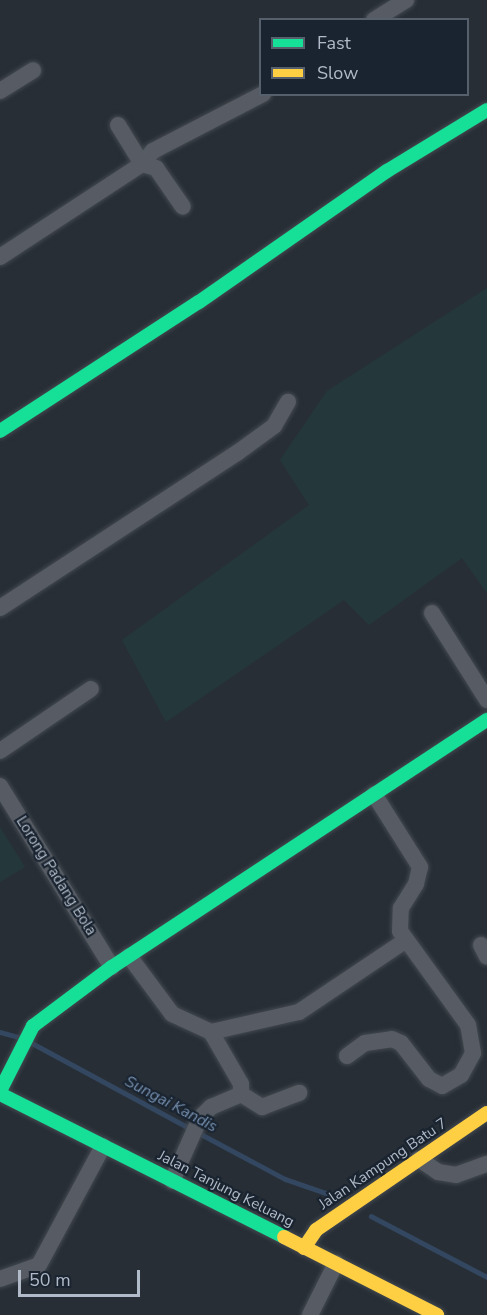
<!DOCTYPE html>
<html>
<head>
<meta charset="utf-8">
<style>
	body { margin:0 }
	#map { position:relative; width:487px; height:1315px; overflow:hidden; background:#272e36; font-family:"Nunito Sans",sans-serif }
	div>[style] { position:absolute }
	.green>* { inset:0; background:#24383c }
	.stream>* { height:4.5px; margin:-2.25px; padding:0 2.25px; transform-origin:2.25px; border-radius:2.25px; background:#334760 }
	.roads { filter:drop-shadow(0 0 2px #43494f) drop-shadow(0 0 2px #43494f) }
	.street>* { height:16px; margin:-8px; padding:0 8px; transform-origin:8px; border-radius:8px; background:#575c64 }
	.fast>* { height:14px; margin:-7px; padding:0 7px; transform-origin:7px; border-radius:7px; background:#16e098 }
	.slow>* { height:14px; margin:-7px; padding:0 7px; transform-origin:7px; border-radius:7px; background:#ffcf43 }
	span { translate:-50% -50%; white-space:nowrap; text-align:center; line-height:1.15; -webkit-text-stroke:4.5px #1a2430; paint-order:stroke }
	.street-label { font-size:15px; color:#b0bac8 }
	.water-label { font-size:16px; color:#7691b1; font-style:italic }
	.legend { position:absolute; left:259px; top:18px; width:210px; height:78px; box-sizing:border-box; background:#1a2430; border:2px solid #56606d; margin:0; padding:8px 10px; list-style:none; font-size:18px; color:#b0bac8 }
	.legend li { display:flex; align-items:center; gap:12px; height:30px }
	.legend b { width:30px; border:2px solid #56606d }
	.scale { position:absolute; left:18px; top:1270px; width:122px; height:27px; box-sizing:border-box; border:3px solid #b0bac8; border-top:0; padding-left:8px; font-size:18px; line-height:21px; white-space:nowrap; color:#b0bac8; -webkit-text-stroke:4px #1a2430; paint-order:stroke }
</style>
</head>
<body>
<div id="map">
	<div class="green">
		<div style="clip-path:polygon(487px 288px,487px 593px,462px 558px,369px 625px,344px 600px,166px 722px,122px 640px,309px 505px,280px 460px,327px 391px)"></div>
		<div style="clip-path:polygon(0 827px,25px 867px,0 882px)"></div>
	</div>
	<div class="stream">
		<div style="left:0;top:1032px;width:20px;rotate:15deg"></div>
		<div style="left:32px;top:1043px;width:181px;rotate:28.4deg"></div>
		<div style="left:199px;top:1133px;width:98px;rotate:28.1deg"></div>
		<div style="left:285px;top:1179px;width:50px;rotate:18.8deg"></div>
		<div style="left:371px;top:1216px;width:131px;rotate:27.7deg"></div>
	</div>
	<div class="roads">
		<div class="street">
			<div style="left:374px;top:20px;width:38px;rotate:-32deg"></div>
			<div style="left:0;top:91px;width:39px;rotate:-32deg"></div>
			<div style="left:118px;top:125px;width:46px;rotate:58.4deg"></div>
			<div style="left:142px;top:164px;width:15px;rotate:16deg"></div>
			<div style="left:156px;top:168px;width:47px;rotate:55.3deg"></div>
			<div style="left:0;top:257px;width:170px;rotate:-33.2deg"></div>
			<div style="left:142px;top:164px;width:17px;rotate:-50deg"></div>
			<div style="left:153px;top:151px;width:124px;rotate:-27.4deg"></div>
			<div style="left:0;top:608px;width:283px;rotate:-33.2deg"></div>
			<div style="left:237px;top:453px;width:46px;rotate:-36.1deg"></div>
			<div style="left:274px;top:426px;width:28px;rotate:-60deg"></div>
			<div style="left:432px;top:613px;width:103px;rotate:57.7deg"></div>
			<div style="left:0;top:751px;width:110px;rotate:-34.3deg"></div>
			<div style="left:0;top:786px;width:213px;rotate:58.3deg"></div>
			<div style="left:481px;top:945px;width:13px;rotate:63deg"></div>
			<div style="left:129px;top:956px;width:72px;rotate:53.4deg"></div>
			<div style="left:172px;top:1014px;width:43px;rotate:24.8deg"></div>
			<div style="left:211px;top:1032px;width:90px;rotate:-12.8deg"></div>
			<div style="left:299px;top:1012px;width:129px;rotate:-33.9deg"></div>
			<div style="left:347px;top:1056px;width:22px;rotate:-36deg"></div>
			<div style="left:365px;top:1043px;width:27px;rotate:-8deg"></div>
			<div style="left:392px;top:1039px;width:10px;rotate:24deg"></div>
			<div style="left:401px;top:1043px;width:46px;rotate:52.1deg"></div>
			<div style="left:429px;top:1079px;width:15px;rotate:28deg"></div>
			<div style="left:442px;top:1086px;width:22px;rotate:-30deg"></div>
			<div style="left:461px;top:1075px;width:25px;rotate:-61deg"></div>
			<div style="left:473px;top:1053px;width:28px;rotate:-100deg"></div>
			<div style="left:468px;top:1025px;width:116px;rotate:-125.9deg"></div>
			<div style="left:400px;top:931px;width:23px;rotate:-88deg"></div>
			<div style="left:401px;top:908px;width:28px;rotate:-58deg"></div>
			<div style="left:416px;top:884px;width:17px;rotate:-77deg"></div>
			<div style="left:420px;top:867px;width:86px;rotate:-122.2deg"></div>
			<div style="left:241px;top:1094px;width:25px;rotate:32deg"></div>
			<div style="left:262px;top:1107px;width:40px;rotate:-21deg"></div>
			<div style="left:419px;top:1159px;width:23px;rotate:34deg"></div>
			<div style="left:438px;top:1172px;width:18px;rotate:9deg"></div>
			<div style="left:456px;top:1175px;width:33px;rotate:-20deg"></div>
			<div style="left:172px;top:1181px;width:69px;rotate:-66deg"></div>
			<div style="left:200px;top:1118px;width:16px;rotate:-45deg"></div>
			<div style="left:211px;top:1107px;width:33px;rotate:-23deg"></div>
			<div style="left:241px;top:1094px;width:10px;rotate:-90deg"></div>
			<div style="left:241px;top:1084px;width:60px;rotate:-120deg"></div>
			<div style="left:0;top:1279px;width:41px;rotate:-19.7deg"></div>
			<div style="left:39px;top:1265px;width:135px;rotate:-61.7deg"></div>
			<div style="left:310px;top:1315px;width:58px;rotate:-63.4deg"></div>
		</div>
		<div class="fast">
			<div style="left:0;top:431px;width:237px;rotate:-33deg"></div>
			<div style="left:199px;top:302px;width:229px;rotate:-34.9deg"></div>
			<div style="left:387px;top:171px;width:117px;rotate:-31.4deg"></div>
			<div style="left:0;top:1091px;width:73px;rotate:-63.1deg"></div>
			<div style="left:33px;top:1026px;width:99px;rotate:-36.8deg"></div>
			<div style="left:112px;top:967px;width:449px;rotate:-33.4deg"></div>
			<div style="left:0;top:1094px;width:318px;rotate:26.7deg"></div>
		</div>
		<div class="slow">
			<div style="left:284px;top:1237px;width:172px;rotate:27deg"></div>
			<div style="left:304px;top:1248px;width:22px;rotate:-56deg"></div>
			<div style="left:316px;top:1230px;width:207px;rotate:-34.4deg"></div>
		</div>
	</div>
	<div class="street-label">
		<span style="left:56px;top:876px;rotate:58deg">Lorong Padang Bola</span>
		<span style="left:383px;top:1164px;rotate:-34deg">Jalan Kampung Batu 7</span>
		<span style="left:226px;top:1189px;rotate:27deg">Jalan Tanjung Keluang</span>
	</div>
	<div class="water-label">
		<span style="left:171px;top:1104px;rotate:28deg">Sungai Kandis</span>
	</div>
	<ul class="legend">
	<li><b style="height:8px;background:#16e098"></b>Fast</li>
	<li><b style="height:8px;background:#ffcf43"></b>Slow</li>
	</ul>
	<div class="scale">50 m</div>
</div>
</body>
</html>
